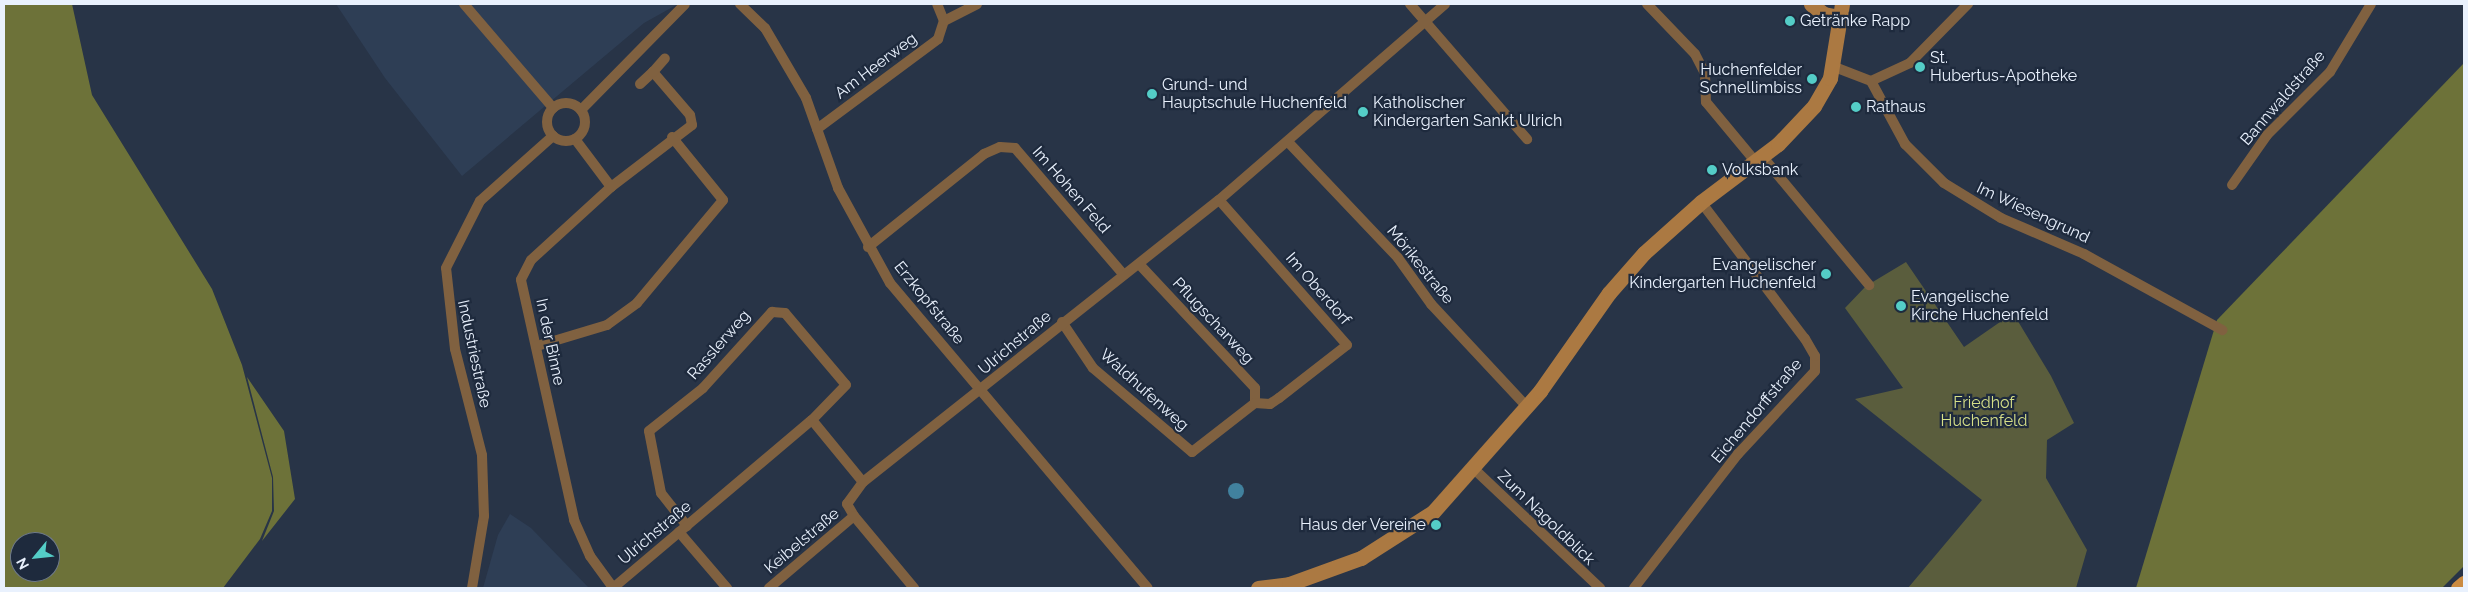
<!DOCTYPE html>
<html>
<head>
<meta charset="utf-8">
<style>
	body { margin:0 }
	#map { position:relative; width:2468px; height:592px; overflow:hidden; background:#283447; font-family:Raleway,sans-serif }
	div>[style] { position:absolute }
	.built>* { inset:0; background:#2e3e55 }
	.green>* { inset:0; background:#5a5d3d }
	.forest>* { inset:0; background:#6d7239 }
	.water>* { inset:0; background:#41819e }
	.round { border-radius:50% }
	.street>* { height:10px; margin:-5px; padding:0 5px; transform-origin:5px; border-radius:5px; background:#806140 }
	.street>.ring { margin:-5px; padding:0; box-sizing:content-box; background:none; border:10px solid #806140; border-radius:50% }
	.secondary>* { height:15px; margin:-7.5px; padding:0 7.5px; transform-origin:7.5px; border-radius:7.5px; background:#ab7942 }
	.primary>* { height:15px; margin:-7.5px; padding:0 7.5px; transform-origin:7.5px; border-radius:7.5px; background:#cb8b41 }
	.dots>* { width:14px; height:14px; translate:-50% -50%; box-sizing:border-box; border:2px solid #1e2a3d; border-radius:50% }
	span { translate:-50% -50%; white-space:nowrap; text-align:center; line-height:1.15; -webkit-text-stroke:4.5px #1e2a3d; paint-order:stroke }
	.poi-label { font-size:16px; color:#e9f1fd }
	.left { translate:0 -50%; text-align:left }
	.right { translate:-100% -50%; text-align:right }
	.street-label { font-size:16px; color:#e9f1fd }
	.park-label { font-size:16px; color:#d6df88 }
	.frame { position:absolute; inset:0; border:5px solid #e9f1fd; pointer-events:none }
	.north { position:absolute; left:10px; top:532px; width:50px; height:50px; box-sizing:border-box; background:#1e2a3d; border:1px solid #6f7a8a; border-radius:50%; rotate:242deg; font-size:14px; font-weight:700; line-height:20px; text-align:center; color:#e9f1fd }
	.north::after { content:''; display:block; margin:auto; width:18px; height:22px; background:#54cdc7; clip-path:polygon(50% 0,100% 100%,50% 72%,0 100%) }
</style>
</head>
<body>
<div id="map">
	<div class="built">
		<div style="clip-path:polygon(336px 4px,678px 4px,644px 23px,462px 176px,385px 78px)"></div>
		<div style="clip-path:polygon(510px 514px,531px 528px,589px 588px,483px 588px,498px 535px)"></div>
	</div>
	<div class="green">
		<div style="clip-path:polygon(1906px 262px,1964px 347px,2013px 313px,2051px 376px,2074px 423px,2047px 440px,2046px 478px,2087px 550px,2076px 588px,1908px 588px,1982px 500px,1855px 399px,1903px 388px,1845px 308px,1866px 286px)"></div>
	</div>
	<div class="forest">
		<div style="clip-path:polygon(evenodd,4px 4px,72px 4px,92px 95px,212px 289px,242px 365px,272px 478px,272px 511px,260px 539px,223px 588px,4px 588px,4px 4px,20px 542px,50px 542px,50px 572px,20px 572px,20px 542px)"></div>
		<div style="clip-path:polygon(2464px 63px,2464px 566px,2442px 588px,2136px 588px,2217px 320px)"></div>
		<div style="clip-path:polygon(247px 377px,284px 431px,295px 499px,262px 541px,274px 511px,273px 477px)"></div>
	</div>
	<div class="water">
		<div class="round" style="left:1228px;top:483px;width:16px;height:16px"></div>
	</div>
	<div class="street">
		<div style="left:464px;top:4px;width:137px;rotate:49.4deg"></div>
		<div style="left:740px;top:4px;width:35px;rotate:44deg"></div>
		<div style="left:765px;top:28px;width:81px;rotate:59.6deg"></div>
		<div style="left:806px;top:98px;width:96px;rotate:70.4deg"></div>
		<div style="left:838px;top:188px;width:108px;rotate:61.3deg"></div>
		<div style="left:890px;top:283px;width:399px;rotate:49.8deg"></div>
		<div style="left:1410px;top:4px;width:179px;rotate:49.1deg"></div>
		<div style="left:1647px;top:4px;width:69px;rotate:46.2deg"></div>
		<div style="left:1695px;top:54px;width:22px;rotate:63deg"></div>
		<div style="left:1705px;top:74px;width:28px;rotate:88deg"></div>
		<div style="left:1706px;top:102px;width:77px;rotate:50.3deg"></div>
		<div style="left:944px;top:21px;width:37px;rotate:-27deg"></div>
		<div style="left:1832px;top:66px;width:42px;rotate:21deg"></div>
		<div style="left:1871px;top:81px;width:43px;rotate:-24.8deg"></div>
		<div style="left:1910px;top:63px;width:83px;rotate:-45.5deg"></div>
		<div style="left:1871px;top:81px;width:72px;rotate:61.6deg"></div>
		<div style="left:1905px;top:144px;width:55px;rotate:45deg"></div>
		<div style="left:1944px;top:183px;width:67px;rotate:31.6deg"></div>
		<div style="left:2001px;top:218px;width:90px;rotate:23.4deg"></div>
		<div style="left:2084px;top:254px;width:158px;rotate:28.8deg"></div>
		<div style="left:640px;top:84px;width:18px;rotate:-43deg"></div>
		<div class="ring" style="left:547px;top:103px;width:28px;height:28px"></div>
		<div style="left:581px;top:110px;width:148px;rotate:-45.5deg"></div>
		<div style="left:817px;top:129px;width:151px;rotate:-36.6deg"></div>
		<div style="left:938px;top:39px;width:19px;rotate:-72deg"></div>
		<div style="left:944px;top:21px;width:18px;rotate:-112deg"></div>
		<div style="left:575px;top:139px;width:60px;rotate:53.1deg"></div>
		<div style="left:611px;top:187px;width:108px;rotate:137.6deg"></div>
		<div style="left:531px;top:260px;width:22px;rotate:117deg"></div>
		<div style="left:521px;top:280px;width:246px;rotate:77.5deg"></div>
		<div style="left:574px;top:520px;width:39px;rotate:66deg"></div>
		<div style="left:590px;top:556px;width:39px;rotate:54deg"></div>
		<div style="left:1289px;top:143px;width:158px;rotate:46.5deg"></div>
		<div style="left:1398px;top:258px;width:57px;rotate:54.3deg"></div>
		<div style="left:1431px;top:304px;width:139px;rotate:47deg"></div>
		<div style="left:1762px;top:156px;width:168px;rotate:50.3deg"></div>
		<div style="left:2232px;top:185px;width:61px;rotate:-55deg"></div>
		<div style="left:2267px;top:135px;width:89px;rotate:-45deg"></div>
		<div style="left:2330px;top:72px;width:79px;rotate:-58.9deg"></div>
		<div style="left:611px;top:187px;width:102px;rotate:-37.4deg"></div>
		<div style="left:692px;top:125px;width:10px;rotate:-101deg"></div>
		<div style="left:690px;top:115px;width:57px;rotate:-130.7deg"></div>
		<div style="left:653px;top:72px;width:18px;rotate:-49deg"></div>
		<div style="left:868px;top:247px;width:149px;rotate:-38.7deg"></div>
		<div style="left:984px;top:154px;width:17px;rotate:-24deg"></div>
		<div style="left:1000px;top:147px;width:15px;rotate:4deg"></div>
		<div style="left:1015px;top:148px;width:167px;rotate:49.4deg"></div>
		<div style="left:1139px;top:264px;width:170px;rotate:46.9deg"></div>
		<div style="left:1255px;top:388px;width:15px;rotate:90deg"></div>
		<div style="left:1062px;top:322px;width:55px;rotate:56deg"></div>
		<div style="left:1093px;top:368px;width:130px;rotate:40.3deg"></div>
		<div style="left:1192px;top:452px;width:80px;rotate:-37.9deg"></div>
		<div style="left:1255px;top:403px;width:15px;rotate:4deg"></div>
		<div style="left:1270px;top:404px;width:11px;rotate:-34deg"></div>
		<div style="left:1279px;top:398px;width:86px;rotate:-37.9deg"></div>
		<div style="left:1347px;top:345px;width:193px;rotate:-131.4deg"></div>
		<div style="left:537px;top:346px;width:73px;rotate:-16.7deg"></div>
		<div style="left:607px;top:325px;width:37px;rotate:-36deg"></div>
		<div style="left:637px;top:303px;width:134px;rotate:-50.1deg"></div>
		<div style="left:723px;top:200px;width:81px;rotate:-129deg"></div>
		<div style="left:1473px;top:468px;width:175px;rotate:43.4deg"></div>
		<div style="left:854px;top:516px;width:14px;rotate:-120deg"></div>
		<div style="left:847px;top:504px;width:27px;rotate:-54deg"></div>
		<div style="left:687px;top:526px;width:42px;rotate:-128.2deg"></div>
		<div style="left:661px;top:493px;width:63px;rotate:-101deg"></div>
		<div style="left:649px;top:431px;width:69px;rotate:-38.5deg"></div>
		<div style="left:703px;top:388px;width:103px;rotate:-47.8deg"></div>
		<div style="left:772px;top:312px;width:13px;rotate:4deg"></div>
		<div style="left:785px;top:313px;width:94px;rotate:49.7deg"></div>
		<div style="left:846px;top:385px;width:49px;rotate:134.2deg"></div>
		<div style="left:679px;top:532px;width:74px;rotate:49.4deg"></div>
		<div style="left:472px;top:588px;width:73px;rotate:-80.5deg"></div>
		<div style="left:484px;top:516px;width:61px;rotate:-91.9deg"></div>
		<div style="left:482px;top:455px;width:109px;rotate:-104.3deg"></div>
		<div style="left:455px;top:349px;width:81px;rotate:-96.3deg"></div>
		<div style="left:446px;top:268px;width:75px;rotate:-63.1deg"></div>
		<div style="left:480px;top:201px;width:98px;rotate:-41.7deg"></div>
		<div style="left:613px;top:588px;width:260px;rotate:-40.2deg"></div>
		<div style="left:812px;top:420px;width:80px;rotate:50.6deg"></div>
		<div style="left:863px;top:482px;width:454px;rotate:-38.4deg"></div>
		<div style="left:1219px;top:200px;width:299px;rotate:-40.9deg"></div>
		<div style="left:769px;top:588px;width:111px;rotate:-40.3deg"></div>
		<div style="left:854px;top:516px;width:94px;rotate:50.2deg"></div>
		<div style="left:1634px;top:588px;width:170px;rotate:-52.2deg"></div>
		<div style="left:1738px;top:454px;width:113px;rotate:-47.1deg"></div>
		<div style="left:1815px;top:371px;width:15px;rotate:-90deg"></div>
		<div style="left:1815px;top:356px;width:20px;rotate:-120deg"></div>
		<div style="left:1805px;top:339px;width:172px;rotate:-127.2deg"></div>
	</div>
	<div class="secondary">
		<div style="left:1811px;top:4px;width:16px;rotate:38deg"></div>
		<div style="left:1824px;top:14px;width:14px;rotate:12deg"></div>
		<div style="left:1258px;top:588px;width:31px;rotate:-7deg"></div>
		<div style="left:1289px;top:584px;width:77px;rotate:-19.9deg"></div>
		<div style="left:1361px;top:558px;width:85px;rotate:-32.6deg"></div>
		<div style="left:1433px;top:512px;width:162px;rotate:-48.5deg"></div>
		<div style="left:1540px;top:391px;width:120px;rotate:-54.9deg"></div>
		<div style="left:1609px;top:293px;width:53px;rotate:-48.8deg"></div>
		<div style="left:1644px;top:253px;width:76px;rotate:-41.8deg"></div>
		<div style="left:1701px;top:202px;width:96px;rotate:-37deg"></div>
		<div style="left:1778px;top:144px;width:52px;rotate:-46.5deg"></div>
		<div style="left:1814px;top:106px;width:32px;rotate:-60deg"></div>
		<div style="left:1830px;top:78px;width:75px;rotate:-80.8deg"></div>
	</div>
	<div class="primary">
		<div style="left:2458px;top:588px;width:8px;rotate:-40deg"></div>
	</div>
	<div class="dots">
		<div style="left:1790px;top:21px;background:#54cdc7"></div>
		<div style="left:1920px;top:67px;background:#54cdc7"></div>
		<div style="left:1812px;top:79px;background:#54cdc7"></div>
		<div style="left:1152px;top:94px;background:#54cdc7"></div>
		<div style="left:1856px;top:107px;background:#54cdc7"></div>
		<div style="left:1363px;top:112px;background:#54cdc7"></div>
		<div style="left:1712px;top:170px;background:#54cdc7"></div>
		<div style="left:1826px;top:274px;background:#54cdc7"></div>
		<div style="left:1901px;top:306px;background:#54cdc7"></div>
		<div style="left:1436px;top:525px;background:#54cdc7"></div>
	</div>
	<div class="poi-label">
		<span class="left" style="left:1800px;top:21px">Getränke Rapp</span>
		<span class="left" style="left:1930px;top:67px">St.<br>Hubertus-Apotheke</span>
		<span class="right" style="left:1802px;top:79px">Huchenfelder<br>Schnellimbiss</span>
		<span class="left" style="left:1162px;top:94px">Grund- und<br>Hauptschule Huchenfeld</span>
		<span class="left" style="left:1373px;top:112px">Katholischer<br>Kindergarten Sankt Ulrich</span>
		<span class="left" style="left:1866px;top:107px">Rathaus</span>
		<span class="left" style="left:1722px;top:170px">Volksbank</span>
		<span class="right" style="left:1816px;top:274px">Evangelischer<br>Kindergarten Huchenfeld</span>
		<span class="left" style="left:1911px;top:306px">Evangelische<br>Kirche Huchenfeld</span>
		<span class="right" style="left:1426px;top:525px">Haus der Vereine</span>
	</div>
	<div class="street-label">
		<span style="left:876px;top:66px;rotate:-37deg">Am Heerweg</span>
		<span style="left:2283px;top:98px;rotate:-49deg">Bannwaldstraße</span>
		<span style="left:1071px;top:190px;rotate:49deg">Im Hohen Feld</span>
		<span style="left:2033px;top:213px;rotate:25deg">Im Wiesengrund</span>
		<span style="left:1420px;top:265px;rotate:51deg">Mörikestraße</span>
		<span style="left:1318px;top:289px;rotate:49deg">Im Oberdorf</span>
		<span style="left:929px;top:303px;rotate:51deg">Erzkopfstraße</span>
		<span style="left:1213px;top:321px;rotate:47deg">Pflugscharweg</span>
		<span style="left:550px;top:342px;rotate:78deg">In der Binne</span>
		<span style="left:1015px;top:343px;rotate:-40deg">Ulrichstraße</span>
		<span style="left:719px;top:345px;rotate:-49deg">Rasslerweg</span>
		<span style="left:474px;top:354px;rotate:78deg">Industriestraße</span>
		<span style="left:1144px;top:390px;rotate:42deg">Waldhufenweg</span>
		<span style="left:1757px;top:411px;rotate:-50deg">Eichendorffstraße</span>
		<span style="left:1546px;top:518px;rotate:44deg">Zum Nagoldblick</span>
		<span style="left:655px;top:533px;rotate:-40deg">Ulrichstraße</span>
		<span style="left:802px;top:541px;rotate:-40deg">Keibelstraße</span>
	</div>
	<div class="park-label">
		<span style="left:1984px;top:412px">Friedhof<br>Huchenfeld</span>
	</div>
	<div class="frame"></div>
	<div class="north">N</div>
</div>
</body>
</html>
